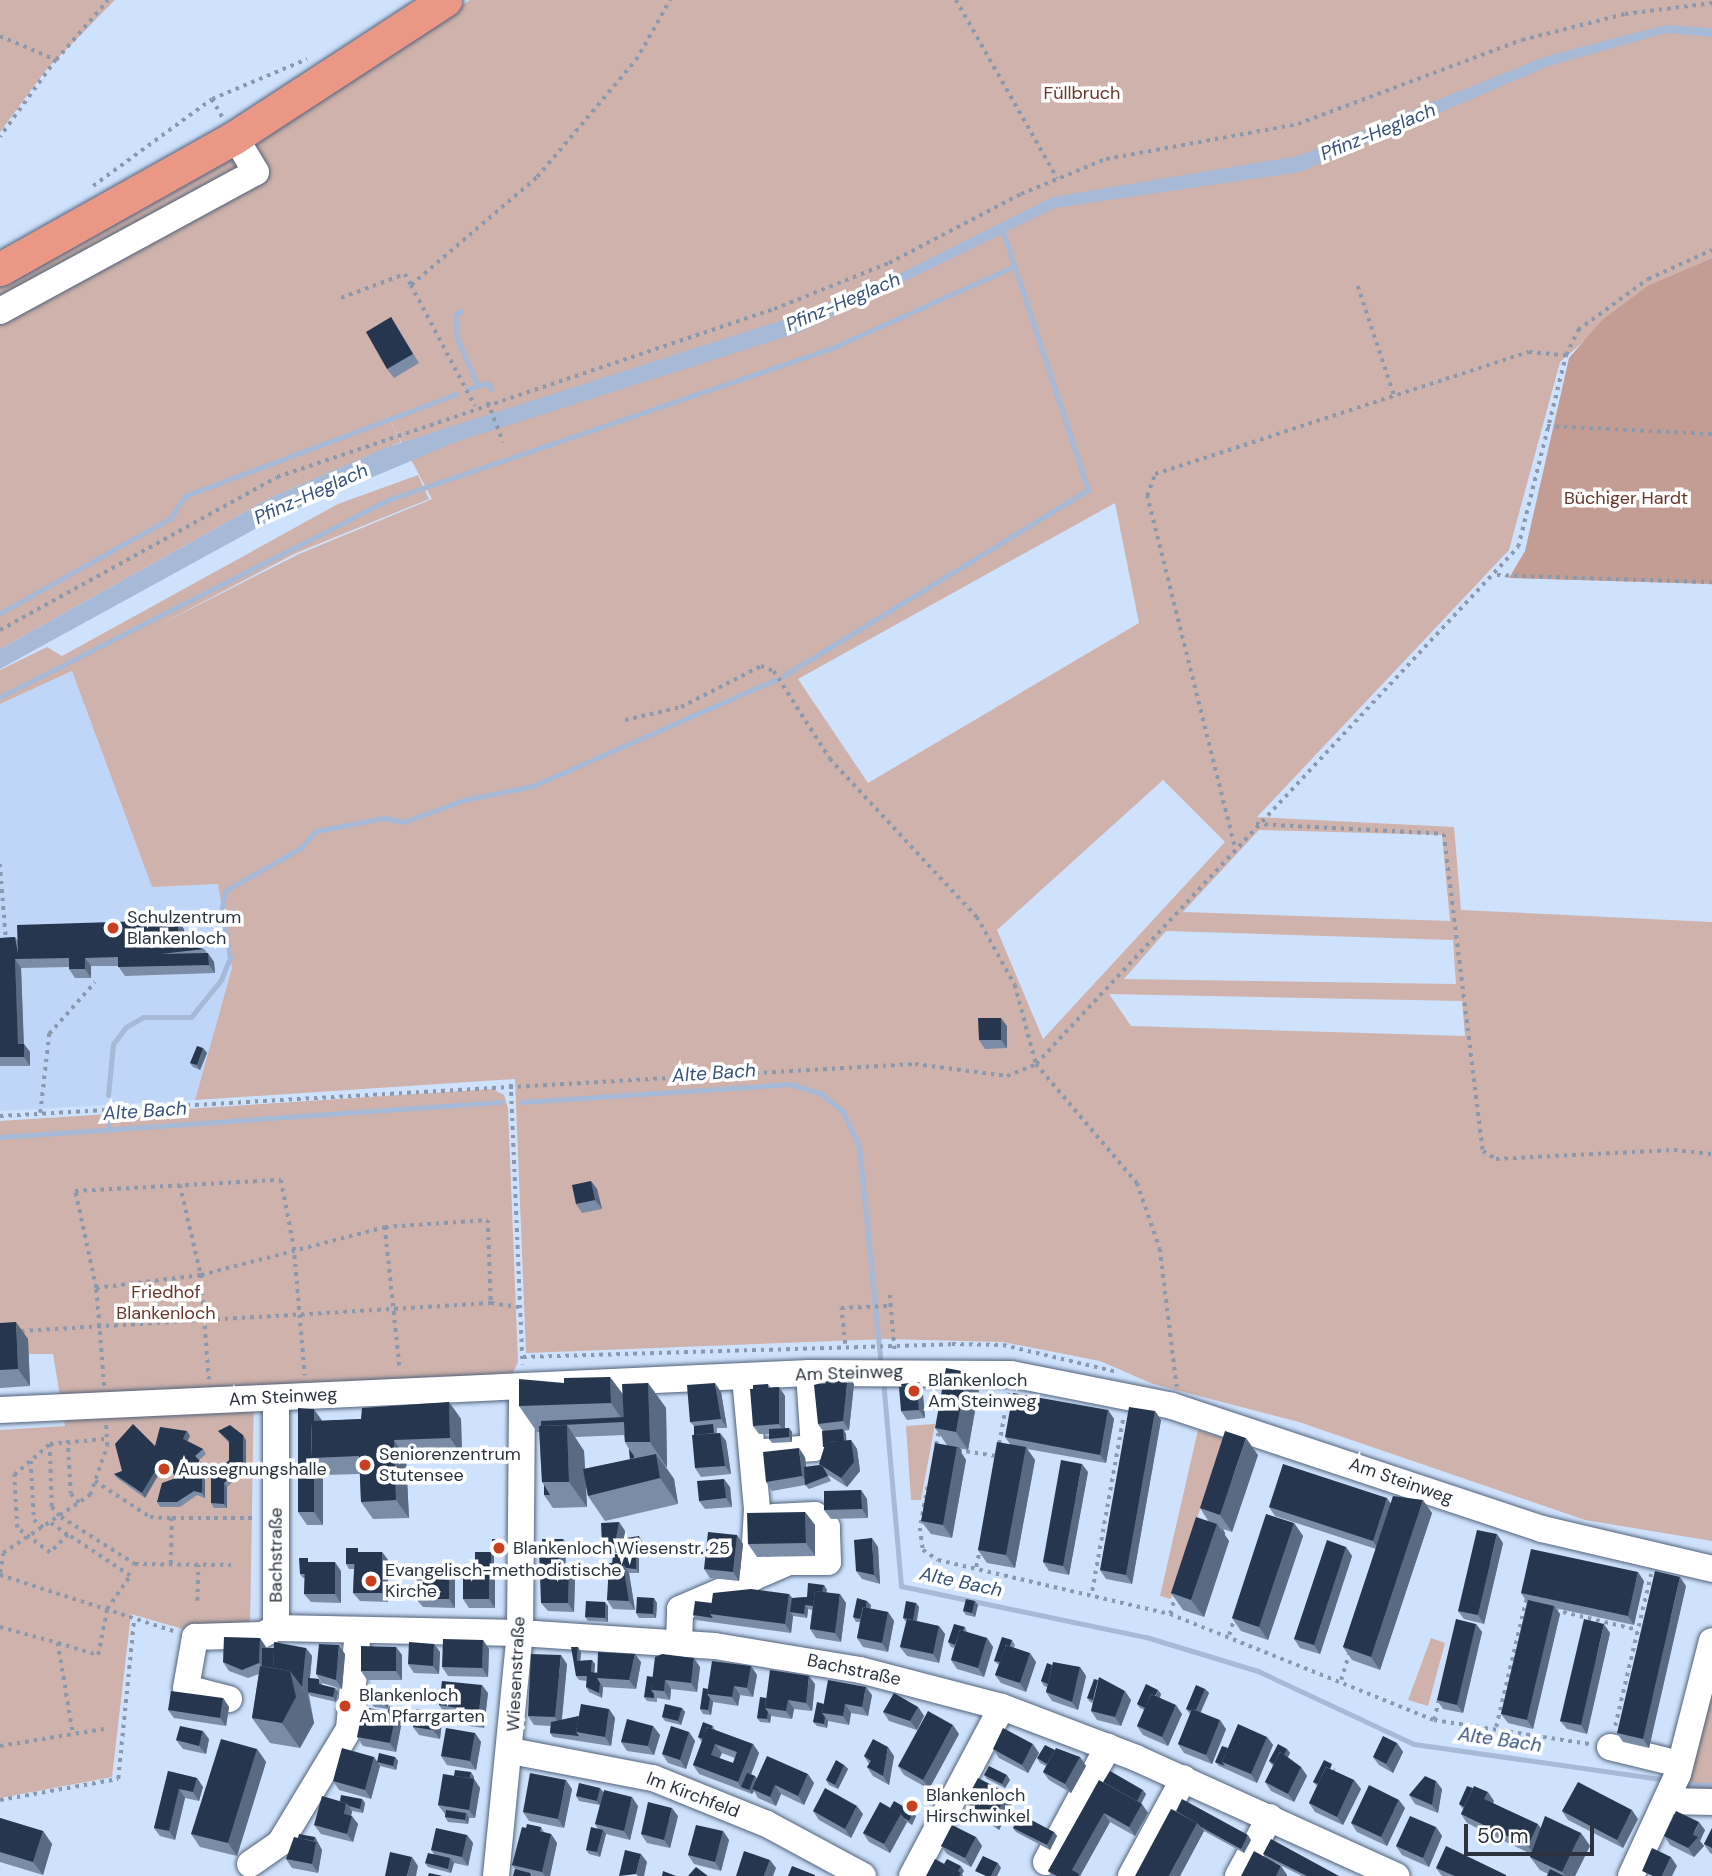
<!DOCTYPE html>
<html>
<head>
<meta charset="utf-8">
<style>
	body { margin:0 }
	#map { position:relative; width:1712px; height:1876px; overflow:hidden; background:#cfe2fd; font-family:"DM Sans",sans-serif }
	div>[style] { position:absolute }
	.built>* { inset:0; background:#bfd6f8 }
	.green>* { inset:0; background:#ceb2ab }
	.forest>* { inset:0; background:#c39d93 }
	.water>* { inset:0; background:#a6b9d7 }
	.stream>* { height:5px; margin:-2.5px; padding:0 2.5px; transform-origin:2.5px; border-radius:2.5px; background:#a6b9d7 }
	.path>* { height:3.5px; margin-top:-1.75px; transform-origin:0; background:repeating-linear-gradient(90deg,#8b99ae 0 3.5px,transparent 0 8.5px) }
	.roads { filter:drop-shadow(0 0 2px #516179) drop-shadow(0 0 2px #516179) }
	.minor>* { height:26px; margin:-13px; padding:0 13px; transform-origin:13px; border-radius:13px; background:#fff }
	.major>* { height:33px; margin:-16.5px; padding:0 16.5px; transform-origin:16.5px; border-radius:16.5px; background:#eb9785 }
	.wall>* { inset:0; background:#7a8ca6 }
	.shaded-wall>* { inset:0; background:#596a82 }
	.building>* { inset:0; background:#26364e }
	.dots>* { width:19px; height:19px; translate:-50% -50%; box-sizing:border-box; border:4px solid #fff; border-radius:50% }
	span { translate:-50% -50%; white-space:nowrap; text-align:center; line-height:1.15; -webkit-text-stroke:7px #fff; paint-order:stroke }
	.park-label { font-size:18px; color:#6a3529 }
	.poi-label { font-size:18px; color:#2c333e }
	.left { translate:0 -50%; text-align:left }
	.street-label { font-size:18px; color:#2c333e }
	.water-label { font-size:19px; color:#35517b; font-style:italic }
	.scale { position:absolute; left:1464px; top:1824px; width:130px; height:32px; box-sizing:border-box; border:4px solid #2c333e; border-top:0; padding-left:9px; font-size:21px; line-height:24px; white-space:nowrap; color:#2c333e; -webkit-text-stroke:5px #fff; paint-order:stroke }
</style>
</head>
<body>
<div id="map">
	<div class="built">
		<div style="clip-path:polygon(72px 671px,152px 887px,218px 884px,232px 968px,195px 1100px,0 1111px,0 704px)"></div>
	</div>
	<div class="green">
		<div style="clip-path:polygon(0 0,115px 0,46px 70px,0 132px)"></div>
		<div style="clip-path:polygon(evenodd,470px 0,1712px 0,1712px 258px,1649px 285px,1560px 362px,1509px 550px,1257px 817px,1454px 827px,1461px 910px,1712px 922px,1712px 1541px,1585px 1520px,1299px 1422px,1153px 1384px,1100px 1361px,1003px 1342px,887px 1339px,526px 1353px,515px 1079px,195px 1100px,232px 968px,218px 884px,152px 887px,72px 671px,0 704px,0 670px,47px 647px,62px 656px,338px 504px,418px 475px,429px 499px,296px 553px,155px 627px,299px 554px,432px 499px,382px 405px,401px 442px,272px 497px,0 649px,0 284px,249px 146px,470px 0,1115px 503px,1139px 623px,868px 783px,798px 679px,1115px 503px,470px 0,1163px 780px,1225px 842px,1043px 1039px,997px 930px,1163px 780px,470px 0,1259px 830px,1442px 835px,1450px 921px,1183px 912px,1259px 830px,470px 0,1166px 931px,1453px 940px,1456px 984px,1124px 979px,1166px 931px,470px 0,1109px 994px,1462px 1001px,1465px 1036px,1131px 1026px,1109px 994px)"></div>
		<div style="clip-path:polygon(493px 1089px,504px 1095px,508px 1108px,518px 1362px,510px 1379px,254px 1390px,250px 1629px,190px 1631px,131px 1614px,112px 1777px,0 1798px,0 1430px,65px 1426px,53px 1354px,28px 1354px,0 1341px,0 1121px)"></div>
		<div style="clip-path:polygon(935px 1424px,921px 1500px,911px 1500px,906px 1426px)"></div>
		<div style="clip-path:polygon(1198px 1430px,1223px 1438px,1171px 1599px,1160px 1596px)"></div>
		<div style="clip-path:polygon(1431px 1638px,1445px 1643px,1428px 1706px,1408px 1700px)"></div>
		<div style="clip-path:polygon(1712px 1663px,1712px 1795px,1678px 1793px)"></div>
	</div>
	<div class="forest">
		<div style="clip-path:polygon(1712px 258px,1712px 584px,1509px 578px,1525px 551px,1569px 358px,1602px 320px,1649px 285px)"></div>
	</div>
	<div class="water">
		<div style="clip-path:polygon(1666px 25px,1712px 28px,1712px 37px,1666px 33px,1549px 66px,1300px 172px,1055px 208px,801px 332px,459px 441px,279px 516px,0 669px,0 649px,272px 497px,388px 447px,792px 317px,887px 280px,1053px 197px,1298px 156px,1547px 56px)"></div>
	</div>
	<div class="stream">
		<div style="left:461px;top:311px;width:7px;rotate:153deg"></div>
		<div style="left:455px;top:314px;width:24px;rotate:85deg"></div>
		<div style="left:457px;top:338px;width:52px;rotate:66.4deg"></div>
		<div style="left:468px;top:389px;width:21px;rotate:-17deg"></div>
		<div style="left:488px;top:383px;width:7px;rotate:63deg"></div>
		<div style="left:0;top:613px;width:196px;rotate:-29.1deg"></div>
		<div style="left:171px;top:518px;width:26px;rotate:-58deg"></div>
		<div style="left:185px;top:496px;width:290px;rotate:-20.6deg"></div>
		<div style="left:783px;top:676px;width:357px;rotate:-31.4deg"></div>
		<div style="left:1088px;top:490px;width:273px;rotate:-108.2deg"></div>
		<div style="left:0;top:697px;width:438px;rotate:-26.9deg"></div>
		<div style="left:391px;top:499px;width:464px;rotate:-18.9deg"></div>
		<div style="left:830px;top:349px;width:203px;rotate:-24.2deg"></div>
		<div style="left:108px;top:1095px;width:51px;rotate:-84.4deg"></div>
		<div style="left:113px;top:1044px;width:21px;rotate:-53deg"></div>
		<div style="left:126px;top:1027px;width:20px;rotate:-30deg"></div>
		<div style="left:143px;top:1017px;width:48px"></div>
		<div style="left:191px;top:1017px;width:48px;rotate:-51deg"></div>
		<div style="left:221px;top:980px;width:24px;rotate:-68deg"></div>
		<div style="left:230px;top:958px;width:50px;rotate:-99.3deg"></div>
		<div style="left:222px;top:909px;width:18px;rotate:-81deg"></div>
		<div style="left:225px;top:891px;width:87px;rotate:-29.5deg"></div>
		<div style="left:301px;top:848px;width:23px;rotate:-49deg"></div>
		<div style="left:316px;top:831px;width:69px;rotate:-10.8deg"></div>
		<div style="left:384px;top:818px;width:20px;rotate:11deg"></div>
		<div style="left:404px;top:822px;width:64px;rotate:-20.1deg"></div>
		<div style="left:464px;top:800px;width:70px;rotate:-11.5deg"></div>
		<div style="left:533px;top:786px;width:264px;rotate:-23.7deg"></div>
		<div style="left:521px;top:1102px;width:270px;rotate:-3.8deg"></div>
		<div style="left:790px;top:1084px;width:34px;rotate:17deg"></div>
		<div style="left:822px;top:1094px;width:28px;rotate:41deg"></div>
		<div style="left:843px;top:1112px;width:38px;rotate:65deg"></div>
		<div style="left:859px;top:1146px;width:222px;rotate:84.3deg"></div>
		<div style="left:109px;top:1117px;width:12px;rotate:90deg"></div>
		<div style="left:0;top:1137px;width:502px;rotate:-4deg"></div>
		<div style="left:883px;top:1380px;width:207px;rotate:85deg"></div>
		<div style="left:901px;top:1586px;width:250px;rotate:11.8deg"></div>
		<div style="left:1146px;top:1637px;width:117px;rotate:16.9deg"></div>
		<div style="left:1258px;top:1671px;width:172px;rotate:25.1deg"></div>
		<div style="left:1414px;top:1744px;width:256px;rotate:8.1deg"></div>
		<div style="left:1684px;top:1784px;width:28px;rotate:2deg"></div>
	</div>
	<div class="path">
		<div style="left:956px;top:0;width:205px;rotate:60.4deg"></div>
		<div style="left:0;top:36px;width:61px;rotate:23.2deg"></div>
		<div style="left:56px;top:60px;width:95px;rotate:126deg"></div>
		<div style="left:56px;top:60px;width:79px;rotate:-49.1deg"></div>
		<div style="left:212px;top:99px;width:22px;rotate:60deg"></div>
		<div style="left:93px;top:186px;width:147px;rotate:-36.2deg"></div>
		<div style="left:212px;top:99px;width:103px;rotate:-22.8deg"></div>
		<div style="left:411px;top:285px;width:137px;rotate:62.1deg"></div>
		<div style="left:1358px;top:286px;width:118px;rotate:71.7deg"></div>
		<div style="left:341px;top:298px;width:68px;rotate:-20.6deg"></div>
		<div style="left:405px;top:274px;width:13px;rotate:61deg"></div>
		<div style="left:411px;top:285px;width:166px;rotate:-40.6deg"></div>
		<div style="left:537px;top:177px;width:153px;rotate:-49.8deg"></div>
		<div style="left:636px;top:60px;width:69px;rotate:-60.5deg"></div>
		<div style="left:488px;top:402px;width:43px;rotate:69.4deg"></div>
		<div style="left:1547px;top:426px;width:165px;rotate:2.8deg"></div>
		<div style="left:1497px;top:575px;width:215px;rotate:1.9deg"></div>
		<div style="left:0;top:630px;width:316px;rotate:-28.9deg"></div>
		<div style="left:277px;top:477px;width:525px;rotate:-18.68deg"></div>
		<div style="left:774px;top:309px;width:124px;rotate:-21.8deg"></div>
		<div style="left:889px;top:263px;width:149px;rotate:-27.6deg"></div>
		<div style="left:1021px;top:194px;width:92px;rotate:-22.4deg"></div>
		<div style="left:1106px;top:159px;width:195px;rotate:-10.3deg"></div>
		<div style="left:1298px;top:124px;width:239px;rotate:-20.6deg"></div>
		<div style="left:1522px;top:40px;width:106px;rotate:-14.2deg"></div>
		<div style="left:1625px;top:14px;width:88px;rotate:-7.2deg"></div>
		<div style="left:625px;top:720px;width:57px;rotate:-13.1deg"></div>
		<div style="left:681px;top:707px;width:90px;rotate:-27.1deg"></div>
		<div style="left:761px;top:666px;width:14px;rotate:21deg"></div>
		<div style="left:774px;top:671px;width:104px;rotate:57.5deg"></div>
		<div style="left:830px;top:759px;width:216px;rotate:47.1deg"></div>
		<div style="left:977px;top:917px;width:78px;rotate:60.8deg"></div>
		<div style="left:1015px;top:985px;width:82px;rotate:75.1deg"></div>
		<div style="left:1036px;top:1064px;width:156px;rotate:49.7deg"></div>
		<div style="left:1137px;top:1183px;width:70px;rotate:70.8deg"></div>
		<div style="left:1160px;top:1249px;width:139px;rotate:83deg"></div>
		<div style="left:1256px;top:824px;width:188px;rotate:3deg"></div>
		<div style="left:1444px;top:834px;width:319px;rotate:83deg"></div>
		<div style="left:1483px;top:1151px;width:15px;rotate:32deg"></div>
		<div style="left:1496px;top:1159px;width:178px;rotate:-2.9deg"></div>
		<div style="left:1674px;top:1150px;width:38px;rotate:6deg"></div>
		<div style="left:1234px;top:845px;width:360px;rotate:-104deg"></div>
		<div style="left:1147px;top:496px;width:23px;rotate:-70deg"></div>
		<div style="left:1155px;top:474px;width:393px;rotate:-18.1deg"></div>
		<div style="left:1529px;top:352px;width:37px;rotate:5deg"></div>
		<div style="left:0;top:864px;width:74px;rotate:85.4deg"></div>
		<div style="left:511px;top:1084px;width:281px;rotate:87.6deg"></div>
		<div style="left:40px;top:1113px;width:80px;rotate:-83.5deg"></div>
		<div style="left:49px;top:1034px;width:69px;rotate:-48.5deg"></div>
		<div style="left:0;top:1116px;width:916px;rotate:-3.25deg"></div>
		<div style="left:915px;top:1064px;width:93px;rotate:7.4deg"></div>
		<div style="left:1007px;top:1076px;width:31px;rotate:-22deg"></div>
		<div style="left:1036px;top:1064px;width:707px;rotate:-47.01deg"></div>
		<div style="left:1518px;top:547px;width:198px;rotate:-76deg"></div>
		<div style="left:1566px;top:355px;width:28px;rotate:-64deg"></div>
		<div style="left:1578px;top:330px;width:87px;rotate:-36.1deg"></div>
		<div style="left:1648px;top:279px;width:70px;rotate:-24.4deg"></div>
		<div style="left:180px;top:1185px;width:92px;rotate:76.9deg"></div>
		<div style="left:201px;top:1275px;width:105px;rotate:85.6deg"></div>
		<div style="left:385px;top:1227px;width:144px;rotate:84deg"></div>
		<div style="left:96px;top:1288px;width:106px;rotate:-7.1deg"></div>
		<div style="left:201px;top:1275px;width:190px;rotate:-14.6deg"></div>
		<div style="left:385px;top:1227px;width:103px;rotate:-3.9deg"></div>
		<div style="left:488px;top:1220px;width:83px;rotate:87.9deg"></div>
		<div style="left:890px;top:1295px;width:57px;rotate:85deg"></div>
		<div style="left:21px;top:1331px;width:471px;rotate:-3.4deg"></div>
		<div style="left:491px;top:1303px;width:30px;rotate:8deg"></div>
		<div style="left:845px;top:1344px;width:36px;rotate:-96deg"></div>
		<div style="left:841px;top:1308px;width:47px;rotate:-2.4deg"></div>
		<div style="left:523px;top:1357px;width:429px;rotate:-1.7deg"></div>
		<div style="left:952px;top:1344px;width:51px;rotate:1.1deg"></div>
		<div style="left:1003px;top:1345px;width:117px;rotate:13.3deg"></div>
		<div style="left:104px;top:1386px;width:98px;rotate:-94.7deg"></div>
		<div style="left:96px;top:1288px;width:99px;rotate:-102.2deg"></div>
		<div style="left:75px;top:1191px;width:206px;rotate:-3.1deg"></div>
		<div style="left:281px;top:1180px;width:68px;rotate:79deg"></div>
		<div style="left:294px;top:1247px;width:129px;rotate:85.1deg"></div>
		<div style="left:68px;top:1440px;width:54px;rotate:86.8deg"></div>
		<div style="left:71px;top:1494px;width:13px;rotate:45deg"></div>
		<div style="left:50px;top:1444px;width:55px;rotate:-5.2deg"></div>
		<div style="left:999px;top:1444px;width:52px;rotate:-80deg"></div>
		<div style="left:936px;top:1445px;width:17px;rotate:-80deg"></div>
		<div style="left:958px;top:1450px;width:37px;rotate:9deg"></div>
		<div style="left:31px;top:1461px;width:59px;rotate:87.1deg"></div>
		<div style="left:34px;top:1520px;width:13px;rotate:39deg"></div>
		<div style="left:95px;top:1481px;width:66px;rotate:33.2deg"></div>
		<div style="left:150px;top:1517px;width:22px;rotate:3deg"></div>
		<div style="left:172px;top:1518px;width:46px;rotate:91.2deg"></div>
		<div style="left:928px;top:1487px;width:42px;rotate:101deg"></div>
		<div style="left:920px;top:1528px;width:22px;rotate:82deg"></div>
		<div style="left:923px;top:1550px;width:18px;rotate:34deg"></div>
		<div style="left:938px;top:1560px;width:238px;rotate:13.1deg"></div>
		<div style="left:1170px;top:1614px;width:284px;rotate:21.9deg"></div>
		<div style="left:1434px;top:1720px;width:157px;rotate:8.8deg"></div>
		<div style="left:172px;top:1518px;width:82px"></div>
		<div style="left:51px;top:1523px;width:21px;rotate:35deg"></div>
		<div style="left:976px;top:1567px;width:19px;rotate:-78deg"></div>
		<div style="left:0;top:1573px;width:20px;rotate:-81deg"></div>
		<div style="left:3px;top:1553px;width:105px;rotate:-33.7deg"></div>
		<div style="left:90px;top:1495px;width:52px;rotate:-70.9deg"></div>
		<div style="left:107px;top:1446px;width:21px;rotate:-93deg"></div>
		<div style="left:0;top:1575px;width:185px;rotate:17.9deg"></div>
		<div style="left:1092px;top:1591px;width:176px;rotate:-79.8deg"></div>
		<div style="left:197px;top:1601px;width:36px;rotate:-88deg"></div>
		<div style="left:1555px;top:1610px;width:85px;rotate:13.5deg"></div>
		<div style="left:1170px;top:1614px;width:19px;rotate:-74deg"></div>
		<div style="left:0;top:1627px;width:60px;rotate:15.4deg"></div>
		<div style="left:58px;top:1643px;width:92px;rotate:80.6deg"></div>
		<div style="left:1229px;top:1635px;width:17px;rotate:-73deg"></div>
		<div style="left:58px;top:1643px;width:42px;rotate:16.7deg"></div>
		<div style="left:98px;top:1655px;width:47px;rotate:-78.9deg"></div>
		<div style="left:107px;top:1609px;width:40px;rotate:-55.1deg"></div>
		<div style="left:130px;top:1576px;width:74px;rotate:-146.5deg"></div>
		<div style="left:68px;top:1535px;width:25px;rotate:135deg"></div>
		<div style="left:50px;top:1553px;width:41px;rotate:-142.9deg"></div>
		<div style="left:17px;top:1528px;width:53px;rotate:-93.2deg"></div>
		<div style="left:14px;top:1475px;width:48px;rotate:-40.7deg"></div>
		<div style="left:50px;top:1444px;width:63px;rotate:88.2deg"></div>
		<div style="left:52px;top:1507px;width:13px;rotate:48deg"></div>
		<div style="left:61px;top:1517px;width:88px;rotate:32.4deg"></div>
		<div style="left:135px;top:1564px;width:96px;rotate:0.6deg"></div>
		<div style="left:1341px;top:1680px;width:27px;rotate:-73deg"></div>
		<div style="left:1434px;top:1720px;width:22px;rotate:-77deg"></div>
		<div style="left:1615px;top:1726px;width:156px;rotate:-76.7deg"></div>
		<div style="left:1496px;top:1727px;width:135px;rotate:-76.7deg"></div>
		<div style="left:0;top:1746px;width:105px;rotate:-9.3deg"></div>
		<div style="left:0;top:1800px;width:120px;rotate:-10.1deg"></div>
		<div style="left:118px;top:1779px;width:161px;rotate:-84.3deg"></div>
	</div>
	<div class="roads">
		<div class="minor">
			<div style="left:0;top:311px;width:291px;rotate:-28.5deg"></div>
			<div style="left:256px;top:172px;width:41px;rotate:-121deg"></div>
			<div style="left:745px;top:1377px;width:133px;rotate:84.8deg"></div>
			<div style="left:757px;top:1509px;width:69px;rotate:93.3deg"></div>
			<div style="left:276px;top:1398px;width:230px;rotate:90deg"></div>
			<div style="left:276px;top:1628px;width:244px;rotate:1.2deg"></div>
			<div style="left:520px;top:1633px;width:195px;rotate:3.8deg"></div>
			<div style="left:715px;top:1646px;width:147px;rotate:9.4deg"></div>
			<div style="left:860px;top:1670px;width:147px;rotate:14.6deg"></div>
			<div style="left:1002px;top:1707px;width:143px;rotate:20.8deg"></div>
			<div style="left:1136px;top:1758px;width:286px;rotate:24.4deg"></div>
			<div style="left:0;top:1410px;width:810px;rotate:-2.62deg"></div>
			<div style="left:809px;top:1373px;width:202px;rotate:0.3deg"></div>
			<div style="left:1011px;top:1374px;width:164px;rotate:11.2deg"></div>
			<div style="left:1172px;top:1406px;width:390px;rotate:18.4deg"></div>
			<div style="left:1542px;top:1529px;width:175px;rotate:13.2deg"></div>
			<div style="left:764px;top:1452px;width:50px;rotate:-4.6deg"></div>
			<div style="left:814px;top:1448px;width:75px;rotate:-93.8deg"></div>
			<div style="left:679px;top:1643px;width:34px;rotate:-88deg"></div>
			<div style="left:680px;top:1609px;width:119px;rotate:-23.3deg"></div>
			<div style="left:789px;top:1562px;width:39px"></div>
			<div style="left:828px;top:1562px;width:35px;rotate:-92deg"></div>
			<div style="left:827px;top:1527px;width:17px;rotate:-135deg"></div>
			<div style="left:815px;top:1515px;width:41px;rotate:177.2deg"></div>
			<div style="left:229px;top:1699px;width:44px;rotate:-165.7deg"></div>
			<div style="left:186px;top:1688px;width:52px;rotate:-80deg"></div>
			<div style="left:195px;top:1637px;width:67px;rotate:-1.7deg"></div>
			<div style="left:262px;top:1635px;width:16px;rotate:-27deg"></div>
			<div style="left:1610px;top:1747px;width:72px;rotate:13.7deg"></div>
			<div style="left:511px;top:1751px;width:145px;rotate:10.8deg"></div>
			<div style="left:653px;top:1778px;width:123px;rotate:22deg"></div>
			<div style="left:767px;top:1824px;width:109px;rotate:28.4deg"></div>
			<div style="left:1667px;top:1801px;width:45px;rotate:1.3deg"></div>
			<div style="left:1046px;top:1862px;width:131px;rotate:-61.7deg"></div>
			<div style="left:250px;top:1864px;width:37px;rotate:-35deg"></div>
			<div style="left:280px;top:1843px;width:133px;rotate:-58.8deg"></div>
			<div style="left:349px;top:1729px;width:99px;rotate:-84.8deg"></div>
			<div style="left:496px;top:1876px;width:244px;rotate:-84.4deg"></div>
			<div style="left:520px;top:1633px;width:246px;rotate:-89.5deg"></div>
			<div style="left:912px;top:1876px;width:191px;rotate:-62deg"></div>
			<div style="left:1131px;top:1876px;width:111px;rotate:-61.6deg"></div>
			<div style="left:1238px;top:1876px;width:67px;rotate:-61.5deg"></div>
			<div style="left:1631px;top:1876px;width:112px;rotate:-65.3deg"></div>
			<div style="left:1678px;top:1774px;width:137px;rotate:-75.7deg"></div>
		</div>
		<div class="major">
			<div style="left:0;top:269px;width:270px;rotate:-29.3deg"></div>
			<div style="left:235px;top:137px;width:251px;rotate:-33.1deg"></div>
		</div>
	</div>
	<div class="wall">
		<div style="clip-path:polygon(391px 317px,419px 363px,394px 378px,387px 369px)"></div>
		<div style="clip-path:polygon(184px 929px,185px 945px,204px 949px,214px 962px,215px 973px,125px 976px,118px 966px,91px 966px,91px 978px,75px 978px,69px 969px,69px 967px,21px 968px,24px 1044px,30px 1052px,30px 1066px,0 1066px,0 938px,15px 937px,18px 941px)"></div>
		<div style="clip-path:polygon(1007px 1026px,1007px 1048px,985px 1049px,979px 1040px)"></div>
		<div style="clip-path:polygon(203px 1048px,207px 1053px,200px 1070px,193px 1067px,190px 1063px)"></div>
		<div style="clip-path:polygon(591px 1181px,597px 1189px,602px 1209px,582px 1213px,576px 1204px)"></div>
		<div style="clip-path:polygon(0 1323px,28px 1339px,30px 1386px,0 1388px)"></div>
		<div style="clip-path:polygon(evenodd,610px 1377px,623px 1394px,648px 1383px,666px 1408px,667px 1467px,666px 1467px,674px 1479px,678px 1504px,605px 1521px,588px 1496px,586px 1486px,587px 1507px,553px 1508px,544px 1495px,544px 1485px,542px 1482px,539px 1432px,537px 1432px,519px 1406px,564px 1383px,610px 1377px,624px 1435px,625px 1442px,629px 1449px,630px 1459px,585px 1469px,584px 1451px,575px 1437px,624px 1435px)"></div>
		<div style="clip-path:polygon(768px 1384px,771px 1388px,779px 1387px,785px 1396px,785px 1428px,789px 1428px,792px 1432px,792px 1442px,772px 1443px,769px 1439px,769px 1434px,759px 1434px,753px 1426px,753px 1389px)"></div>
		<div style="clip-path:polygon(854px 1384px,849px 1430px,844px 1431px,846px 1434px,846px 1441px,851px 1440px,857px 1449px,860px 1471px,847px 1487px,828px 1475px,831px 1481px,809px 1489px,805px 1485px,772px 1491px,766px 1482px,805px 1457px,806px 1467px,819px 1465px,824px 1448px,823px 1431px,818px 1424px)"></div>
		<div style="clip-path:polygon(922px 1386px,925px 1418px,907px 1420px,901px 1411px)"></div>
		<div style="clip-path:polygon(979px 1389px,968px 1450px,959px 1448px,966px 1460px,952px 1538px,931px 1534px,921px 1521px,947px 1445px,935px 1428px)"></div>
		<div style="clip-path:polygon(721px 1392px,727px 1428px,717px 1428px,717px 1433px,720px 1433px,726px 1441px,731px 1474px,701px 1477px,695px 1468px,694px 1426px,690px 1422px)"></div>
		<div style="clip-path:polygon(449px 1402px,461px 1419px,462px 1455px,406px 1458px,409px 1518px,373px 1519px,361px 1502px,360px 1474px,323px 1475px,323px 1525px,307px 1525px,298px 1512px,322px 1421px,361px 1419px)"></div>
		<div style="clip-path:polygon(1108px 1410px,1114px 1419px,1106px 1463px,1027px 1449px,1035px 1460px,1015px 1568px,987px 1563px,978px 1550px,1010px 1444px,1005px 1437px)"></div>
		<div style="clip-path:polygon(1155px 1411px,1161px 1420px,1132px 1584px,1106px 1579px,1100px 1570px)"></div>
		<div style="clip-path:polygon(218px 1431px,246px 1440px,246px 1470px,227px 1487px,227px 1508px,214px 1508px,211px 1503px,229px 1460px,229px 1443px)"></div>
		<div style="clip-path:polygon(190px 1436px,188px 1441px,203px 1449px,206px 1454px,199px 1460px,205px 1467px,205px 1498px,197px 1495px,180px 1507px,160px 1507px,157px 1502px,176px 1478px,172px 1472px,160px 1472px,145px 1498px,117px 1478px,114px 1474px,122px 1471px,155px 1446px)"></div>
		<div style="clip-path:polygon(1258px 1455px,1232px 1532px,1223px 1529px,1225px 1533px,1225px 1535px,1229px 1541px,1204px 1617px,1183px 1610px,1171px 1593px,1209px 1522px,1200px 1508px)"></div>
		<div style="clip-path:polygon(1088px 1472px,1069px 1575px,1049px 1571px,1043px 1562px)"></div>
		<div style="clip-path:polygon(730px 1487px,732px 1507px,705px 1509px,699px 1501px)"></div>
		<div style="clip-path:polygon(861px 1490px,867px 1499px,868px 1518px,831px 1519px,824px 1510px)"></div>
		<div style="clip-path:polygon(1391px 1503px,1432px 1513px,1380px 1670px,1352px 1660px,1343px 1647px,1376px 1549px,1275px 1516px,1269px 1507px)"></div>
		<div style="clip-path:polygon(805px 1512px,815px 1525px,815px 1556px,757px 1557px,748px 1544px)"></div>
		<div style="clip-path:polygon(619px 1522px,625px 1531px,622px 1553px,608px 1553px,602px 1545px)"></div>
		<div style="clip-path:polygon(1294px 1523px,1303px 1536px,1268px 1640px,1241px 1631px,1232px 1618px)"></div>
		<div style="clip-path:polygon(737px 1535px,743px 1544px,739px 1581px,710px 1578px,704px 1569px)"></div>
		<div style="clip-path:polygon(639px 1536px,642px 1541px,643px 1548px,630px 1550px,627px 1545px)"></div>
		<div style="clip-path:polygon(563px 1539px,566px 1543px,565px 1570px,575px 1579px,574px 1612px,548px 1611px,541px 1603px,542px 1550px)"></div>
		<div style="clip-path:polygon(1503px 1543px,1484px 1624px,1464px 1619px,1458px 1611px)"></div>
		<div style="clip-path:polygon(502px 1544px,502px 1552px,495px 1552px,492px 1548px)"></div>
		<div style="clip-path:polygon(878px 1547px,880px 1584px,862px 1579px,856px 1571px)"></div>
		<div style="clip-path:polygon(1346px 1547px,1352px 1556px,1320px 1654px,1300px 1648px,1294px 1639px)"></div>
		<div style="clip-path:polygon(382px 1552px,388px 1560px,388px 1602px,360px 1601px,353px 1593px,354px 1569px,349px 1569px,346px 1564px)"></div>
		<div style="clip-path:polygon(636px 1555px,639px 1559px,639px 1573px,629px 1573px,635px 1610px,613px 1609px,607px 1600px,612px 1564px)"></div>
		<div style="clip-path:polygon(494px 1556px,494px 1572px,490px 1572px,495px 1580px,495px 1608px,469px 1608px,463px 1599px,477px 1571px,475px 1568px)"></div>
		<div style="clip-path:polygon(310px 1562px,341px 1571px,341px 1603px,311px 1602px,304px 1594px,305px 1578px,303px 1578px,300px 1574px)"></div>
		<div style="clip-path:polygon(455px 1580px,455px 1608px,423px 1607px,416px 1599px)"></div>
		<div style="clip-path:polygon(1644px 1581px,1634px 1625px,1555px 1608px,1560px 1614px,1533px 1729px,1508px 1723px,1501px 1714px,1527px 1602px,1521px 1593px)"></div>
		<div style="clip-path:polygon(824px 1585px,827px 1590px,826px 1592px,846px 1603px,841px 1642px,816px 1638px,810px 1629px,812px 1610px,808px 1609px,807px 1618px,793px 1616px,791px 1633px,696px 1620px,693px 1615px,712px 1603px,789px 1594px,792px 1598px,807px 1597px)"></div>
		<div style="clip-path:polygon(1686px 1586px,1649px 1748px,1623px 1742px,1617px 1733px)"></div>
		<div style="clip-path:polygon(657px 1603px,656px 1618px,639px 1618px,636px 1613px)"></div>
		<div style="clip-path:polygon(916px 1603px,919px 1607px,917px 1621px,939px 1626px,945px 1634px,939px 1663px,907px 1656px,900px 1647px,906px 1622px,903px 1618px)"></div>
		<div style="clip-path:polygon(871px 1605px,870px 1609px,888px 1612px,894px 1621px,888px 1652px,863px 1647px,857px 1638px,860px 1622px,856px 1622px,853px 1617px)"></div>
		<div style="clip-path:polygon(978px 1605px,975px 1617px,966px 1615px,963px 1611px)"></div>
		<div style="clip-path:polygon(608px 1606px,608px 1622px,588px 1621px,585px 1617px)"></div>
		<div style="clip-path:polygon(1476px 1624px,1482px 1632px,1463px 1713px,1443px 1709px,1437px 1700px)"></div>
		<div style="clip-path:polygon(965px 1627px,967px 1632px,987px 1638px,993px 1647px,984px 1677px,957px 1669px,951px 1660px,954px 1648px,951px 1647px,948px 1642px)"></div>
		<div style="clip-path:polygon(1610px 1633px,1587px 1734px,1567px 1729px,1560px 1721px)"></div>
		<div style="clip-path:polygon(260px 1638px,266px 1648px,306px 1648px,312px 1656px,310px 1678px,319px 1679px,322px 1683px,322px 1685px,338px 1692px,336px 1702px,311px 1696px,309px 1694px,314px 1723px,300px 1748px,270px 1743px,252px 1718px,259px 1674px,248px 1678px,229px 1671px,223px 1662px)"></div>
		<div style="clip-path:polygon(483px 1640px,489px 1649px,488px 1677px,448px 1676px,442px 1667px)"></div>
		<div style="clip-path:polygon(1012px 1640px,1015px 1645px,1014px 1648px,1036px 1662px,1026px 1692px,1001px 1683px,995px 1675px,999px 1665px,994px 1661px)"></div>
		<div style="clip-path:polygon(434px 1644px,440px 1652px,439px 1674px,414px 1673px,408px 1664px)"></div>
		<div style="clip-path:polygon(396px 1647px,402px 1655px,402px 1680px,367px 1680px,361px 1671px)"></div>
		<div style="clip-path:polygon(581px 1652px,580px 1661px,592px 1660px,595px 1664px,594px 1673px,641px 1662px,636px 1689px,603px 1687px,602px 1698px,589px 1692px,586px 1687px,587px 1681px,579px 1680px,576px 1676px)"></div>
		<div style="clip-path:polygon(345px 1654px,342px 1689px,322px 1683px,316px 1674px)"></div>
		<div style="clip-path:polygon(567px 1664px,562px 1720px,609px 1709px,615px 1718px,611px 1746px,553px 1737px,550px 1733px,551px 1726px,534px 1725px,528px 1716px)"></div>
		<div style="clip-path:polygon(1052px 1665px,1080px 1667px,1086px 1676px,1078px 1710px,1052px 1701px,1046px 1692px,1047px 1687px,1044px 1686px,1041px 1681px)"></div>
		<div style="clip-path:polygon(751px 1666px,757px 1675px,753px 1697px,740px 1695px,738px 1706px,713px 1702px,711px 1715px,703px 1714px,700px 1709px,708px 1689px)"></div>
		<div style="clip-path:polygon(700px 1667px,697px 1692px,671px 1689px,670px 1700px,657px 1698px,657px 1702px,647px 1701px,644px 1697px,653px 1677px)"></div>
		<div style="clip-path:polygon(815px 1684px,812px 1711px,794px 1709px,792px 1719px,771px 1716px,770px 1723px,760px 1722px,757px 1718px,766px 1698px)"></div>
		<div style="clip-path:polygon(1205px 1689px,1209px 1693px,1201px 1712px,1226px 1729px,1212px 1764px,1184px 1753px,1178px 1744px,1190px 1714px,1186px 1709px)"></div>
		<div style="clip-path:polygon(488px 1693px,484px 1728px,469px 1726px,466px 1722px,467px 1717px,445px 1714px,439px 1705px)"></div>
		<div style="clip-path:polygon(1161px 1694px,1160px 1698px,1182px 1714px,1168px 1746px,1143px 1735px,1137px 1726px,1144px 1710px,1140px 1708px,1137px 1704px)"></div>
		<div style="clip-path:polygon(872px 1695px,868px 1716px,851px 1713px,849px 1725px,828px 1721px,827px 1728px,817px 1726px,813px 1722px,824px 1704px)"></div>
		<div style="clip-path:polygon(223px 1698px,229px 1707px,226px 1726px,174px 1718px,168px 1710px)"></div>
		<div style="clip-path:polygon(1087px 1698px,1131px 1700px,1121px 1726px,1097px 1720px,1091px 1711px,1093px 1703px,1090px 1702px)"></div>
		<div style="clip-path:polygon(389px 1699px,388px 1709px,374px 1707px,371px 1703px)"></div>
		<div style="clip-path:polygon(918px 1707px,924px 1716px,917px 1730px,889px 1721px,883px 1712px)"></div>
		<div style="clip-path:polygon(682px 1708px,685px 1712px,681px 1725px,665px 1721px,662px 1717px)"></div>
		<div style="clip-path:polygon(388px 1711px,411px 1714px,410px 1722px,402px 1721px,396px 1752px,363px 1746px,357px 1737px)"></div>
		<div style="clip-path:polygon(442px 1721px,440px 1739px,419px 1735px,413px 1727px)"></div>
		<div style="clip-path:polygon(653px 1726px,660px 1735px,654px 1755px,627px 1751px,621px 1742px)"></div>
		<div style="clip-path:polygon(evenodd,713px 1726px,715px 1730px,753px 1744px,759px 1753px,751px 1774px,755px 1776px,757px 1779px,814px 1783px,804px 1805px,781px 1794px,776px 1806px,758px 1798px,754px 1791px,752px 1794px,699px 1774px,693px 1765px,702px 1742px,698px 1737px,713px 1726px,722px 1753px,735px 1758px,733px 1763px,719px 1758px,722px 1753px)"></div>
		<div style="clip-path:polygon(689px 1732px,695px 1741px,686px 1769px,668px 1763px,662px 1754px)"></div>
		<div style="clip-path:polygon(475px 1733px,481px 1742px,476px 1770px,447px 1765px,441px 1756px)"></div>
		<div style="clip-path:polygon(959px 1734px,929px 1789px,904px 1775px,898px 1766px)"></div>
		<div style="clip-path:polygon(1267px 1737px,1273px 1745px,1257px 1783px,1219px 1766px,1215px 1762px,1228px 1748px)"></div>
		<div style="clip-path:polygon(209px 1739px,206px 1754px,183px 1749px,176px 1740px)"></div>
		<div style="clip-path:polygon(1397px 1743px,1403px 1752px,1393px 1773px,1379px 1765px,1373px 1757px)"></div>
		<div style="clip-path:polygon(257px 1749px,266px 1762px,237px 1856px,200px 1847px,191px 1834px)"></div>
		<div style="clip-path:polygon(993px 1749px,1039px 1753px,1028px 1773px,999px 1758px)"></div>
		<div style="clip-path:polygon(1287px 1749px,1290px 1753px,1288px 1757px,1301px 1767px,1307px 1776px,1294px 1802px,1271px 1791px,1265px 1782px,1273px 1766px,1269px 1761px)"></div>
		<div style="clip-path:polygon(1055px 1750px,1080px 1757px,1086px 1766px,1071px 1793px,1049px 1780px,1043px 1772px,1046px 1766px,1040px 1763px,1037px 1758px)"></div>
		<div style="clip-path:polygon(864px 1756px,894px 1756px,889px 1785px,873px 1776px,867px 1767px,869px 1764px)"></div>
		<div style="clip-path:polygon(374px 1757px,377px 1762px,395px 1757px,398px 1761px,396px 1770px,380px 1766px,371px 1799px,339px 1790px,333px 1781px)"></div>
		<div style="clip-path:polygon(844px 1765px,848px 1769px,838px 1789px,829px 1785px,826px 1780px)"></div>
		<div style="clip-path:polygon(1336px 1768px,1334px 1771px,1354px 1780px,1361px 1789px,1343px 1825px,1315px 1812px,1309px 1803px,1317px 1786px,1313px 1782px)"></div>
		<div style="clip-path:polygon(168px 1771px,197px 1778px,203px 1787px,199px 1801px,185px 1798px,175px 1840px,160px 1836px,154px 1828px)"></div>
		<div style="clip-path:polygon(984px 1775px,1010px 1780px,1005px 1788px,987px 1779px)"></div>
		<div style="clip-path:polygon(454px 1776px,474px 1777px,474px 1779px,480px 1788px,475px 1818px,469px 1818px,468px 1824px,448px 1822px,445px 1817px,445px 1814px,438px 1805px)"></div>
		<div style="clip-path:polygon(1103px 1782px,1146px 1794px,1141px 1803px,1148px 1813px,1135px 1836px,1110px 1822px,1080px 1876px,1052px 1876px,1048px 1871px)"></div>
		<div style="clip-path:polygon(600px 1788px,603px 1792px,638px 1806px,630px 1840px,606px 1834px,600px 1857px,589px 1854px,586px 1850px,598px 1829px,595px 1824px,600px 1805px,579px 1801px,576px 1796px)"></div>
		<div style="clip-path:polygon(1473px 1788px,1494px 1801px,1493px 1803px,1541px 1828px,1581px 1833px,1590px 1846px,1575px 1876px,1547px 1876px,1548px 1874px,1540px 1870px,1530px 1857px,1531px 1854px,1467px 1823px,1461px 1814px,1463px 1809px,1459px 1804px)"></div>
		<div style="clip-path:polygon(572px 1789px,564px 1828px,529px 1821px,523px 1812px)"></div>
		<div style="clip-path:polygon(1442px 1789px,1438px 1813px,1415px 1804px,1409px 1795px)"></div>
		<div style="clip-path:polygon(362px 1799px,365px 1803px,363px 1813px,352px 1811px,351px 1816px,358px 1824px,353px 1842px,321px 1834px,314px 1825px,340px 1801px)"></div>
		<div style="clip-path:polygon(965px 1802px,1013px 1802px,999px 1830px,971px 1811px)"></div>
		<div style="clip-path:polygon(890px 1808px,916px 1816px,912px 1825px,907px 1822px,890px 1853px,869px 1842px,863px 1833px)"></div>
		<div style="clip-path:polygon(1405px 1808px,1387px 1846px,1357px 1832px,1351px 1823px)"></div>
		<div style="clip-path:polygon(1171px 1809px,1251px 1840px,1244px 1853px,1204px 1831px,1180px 1876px)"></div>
		<div style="clip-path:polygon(813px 1811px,863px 1814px,851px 1838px,819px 1820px)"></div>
		<div style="clip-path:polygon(1562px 1811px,1638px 1819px,1623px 1848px,1568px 1820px)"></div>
		<div style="clip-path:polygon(678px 1816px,670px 1848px,647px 1843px,641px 1834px)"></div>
		<div style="clip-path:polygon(0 1818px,43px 1831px,52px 1844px,43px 1875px,0 1862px)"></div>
		<div style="clip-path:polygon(541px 1827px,544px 1832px,551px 1834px,557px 1843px,550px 1876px,513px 1876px,515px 1869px,512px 1865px,526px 1828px)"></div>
		<div style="clip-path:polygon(1436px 1827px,1442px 1836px,1429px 1867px,1402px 1855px,1396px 1846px)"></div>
		<div style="clip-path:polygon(1013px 1828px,1054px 1832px,1057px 1836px,1050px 1850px,1016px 1832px)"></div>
		<div style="clip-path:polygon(1712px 1828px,1712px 1854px,1710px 1853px,1704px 1844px)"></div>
		<div style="clip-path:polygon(1705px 1830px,1700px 1841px,1704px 1846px,1694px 1857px,1670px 1845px,1664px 1836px)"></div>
		<div style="clip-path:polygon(723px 1831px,729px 1840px,721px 1871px,694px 1864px,688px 1855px)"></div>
		<div style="clip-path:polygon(467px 1835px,473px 1843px,468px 1866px,454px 1863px,451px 1873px,428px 1867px,425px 1863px,434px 1854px,431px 1850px)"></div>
		<div style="clip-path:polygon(315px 1837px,322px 1850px,318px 1873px,292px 1868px,286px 1859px,298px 1838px)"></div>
		<div style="clip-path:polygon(976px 1837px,982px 1846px,971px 1867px,947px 1854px,941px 1846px)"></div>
		<div style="clip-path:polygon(1263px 1854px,1339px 1876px,1302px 1876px,1272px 1861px,1287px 1875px,1287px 1876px,1241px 1876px,1266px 1858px)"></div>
		<div style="clip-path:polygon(1436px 1868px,1507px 1876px,1442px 1876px)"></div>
	</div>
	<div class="shaded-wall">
		<div style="clip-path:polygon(178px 920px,184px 929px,185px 951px,179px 944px)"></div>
		<div style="clip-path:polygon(208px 953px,214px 962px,215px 973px,209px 965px)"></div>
		<div style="clip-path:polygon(85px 958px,91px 966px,91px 978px,85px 969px)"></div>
		<div style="clip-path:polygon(15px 959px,21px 968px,24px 1053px,18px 1044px)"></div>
		<div style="clip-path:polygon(1001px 1018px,1007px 1026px,1007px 1048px,1001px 1040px)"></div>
		<div style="clip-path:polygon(24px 1044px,30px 1052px,30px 1066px,24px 1057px)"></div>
		<div style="clip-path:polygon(203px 1048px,207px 1053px,200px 1070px,197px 1065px)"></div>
		<div style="clip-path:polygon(591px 1181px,597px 1189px,602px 1209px,595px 1200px)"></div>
		<div style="clip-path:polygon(16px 1322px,28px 1339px,30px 1386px,18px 1369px)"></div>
		<div style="clip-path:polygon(967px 1372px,979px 1389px,968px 1450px,956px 1432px)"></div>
		<div style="clip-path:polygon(848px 1375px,854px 1384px,849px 1430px,843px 1421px)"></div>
		<div style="clip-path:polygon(610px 1377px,628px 1402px,624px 1422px,611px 1403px)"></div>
		<div style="clip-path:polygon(919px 1382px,922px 1386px,923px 1394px,920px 1390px)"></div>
		<div style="clip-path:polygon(648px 1383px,666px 1408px,667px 1467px,650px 1442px)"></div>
		<div style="clip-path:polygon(715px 1383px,721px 1392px,727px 1428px,721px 1419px)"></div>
		<div style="clip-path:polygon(917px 1385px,923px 1394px,925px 1418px,919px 1410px)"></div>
		<div style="clip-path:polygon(779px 1387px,785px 1396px,785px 1433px,779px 1424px)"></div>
		<div style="clip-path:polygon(449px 1402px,461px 1419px,462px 1455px,450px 1438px)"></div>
		<div style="clip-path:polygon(314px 1409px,323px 1422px,314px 1458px)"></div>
		<div style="clip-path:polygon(1108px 1410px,1114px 1419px,1106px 1463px,1100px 1455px)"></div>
		<div style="clip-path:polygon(1155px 1411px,1161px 1420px,1132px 1584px,1126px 1575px)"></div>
		<div style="clip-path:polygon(567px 1425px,584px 1451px,587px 1507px,569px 1482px)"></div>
		<div style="clip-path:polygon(789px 1428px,792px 1432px,792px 1442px,789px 1437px)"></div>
		<div style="clip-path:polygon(843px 1429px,846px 1434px,847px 1450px,844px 1445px)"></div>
		<div style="clip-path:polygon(187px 1431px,190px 1436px,186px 1443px,183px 1439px)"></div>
		<div style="clip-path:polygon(720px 1433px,726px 1441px,731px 1474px,725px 1466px)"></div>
		<div style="clip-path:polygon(243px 1435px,246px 1440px,246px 1470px,243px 1466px)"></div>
		<div style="clip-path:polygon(1246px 1438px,1258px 1455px,1232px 1532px,1220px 1515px)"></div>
		<div style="clip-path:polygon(394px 1440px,406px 1458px,409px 1518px,396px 1500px)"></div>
		<div style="clip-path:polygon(851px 1440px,857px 1449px,860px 1471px,847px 1487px,841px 1478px)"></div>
		<div style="clip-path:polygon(957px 1447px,959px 1447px,962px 1451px,961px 1453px,966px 1460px,952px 1538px,943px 1525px)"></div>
		<div style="clip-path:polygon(1026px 1447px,1035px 1460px,1015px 1568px,1006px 1555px)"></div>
		<div style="clip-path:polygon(799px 1448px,805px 1457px,808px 1484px,802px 1476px)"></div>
		<div style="clip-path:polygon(656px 1454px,674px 1479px,678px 1504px,660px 1478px)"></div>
		<div style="clip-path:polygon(314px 1462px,323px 1475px,323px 1525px,314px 1512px)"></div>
		<div style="clip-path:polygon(202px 1463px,205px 1467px,205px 1498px,202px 1493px)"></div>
		<div style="clip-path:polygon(1082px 1464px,1088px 1472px,1069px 1575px,1063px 1566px)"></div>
		<div style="clip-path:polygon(157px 1468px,160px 1472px,145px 1498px,142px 1493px)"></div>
		<div style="clip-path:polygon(724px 1479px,730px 1487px,732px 1507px,726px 1498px)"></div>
		<div style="clip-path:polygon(224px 1483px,227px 1487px,227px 1508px,224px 1504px)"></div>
		<div style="clip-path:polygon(861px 1490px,867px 1499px,868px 1518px,862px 1509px)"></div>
		<div style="clip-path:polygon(1387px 1498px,1393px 1507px,1379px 1550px,1373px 1541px)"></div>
		<div style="clip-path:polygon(1423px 1500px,1432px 1513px,1380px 1670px,1371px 1657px)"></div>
		<div style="clip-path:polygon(805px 1512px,815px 1525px,815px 1556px,806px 1543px)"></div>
		<div style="clip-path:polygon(619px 1522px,625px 1531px,622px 1553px,615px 1544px)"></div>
		<div style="clip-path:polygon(1294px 1523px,1303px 1536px,1268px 1640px,1259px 1627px)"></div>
		<div style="clip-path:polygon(1217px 1524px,1222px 1531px,1222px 1528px,1225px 1533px,1225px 1535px,1229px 1541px,1204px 1617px,1191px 1600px)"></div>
		<div style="clip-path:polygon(1497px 1534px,1503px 1543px,1484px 1624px,1478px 1615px)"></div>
		<div style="clip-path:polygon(737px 1535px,743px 1544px,739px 1581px,733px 1572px)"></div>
		<div style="clip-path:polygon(872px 1538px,878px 1547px,880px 1584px,874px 1575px)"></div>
		<div style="clip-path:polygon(499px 1539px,502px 1544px,502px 1552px,499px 1547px)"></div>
		<div style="clip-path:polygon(563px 1539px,566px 1543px,565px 1579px,559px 1570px,559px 1550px)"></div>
		<div style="clip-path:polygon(1346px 1547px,1352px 1556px,1320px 1654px,1314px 1645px)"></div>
		<div style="clip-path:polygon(382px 1552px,388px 1560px,388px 1602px,382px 1593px)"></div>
		<div style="clip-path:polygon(491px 1552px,494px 1556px,494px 1572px,491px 1568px)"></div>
		<div style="clip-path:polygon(636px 1555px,639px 1559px,639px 1573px,636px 1569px)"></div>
		<div style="clip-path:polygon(335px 1562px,341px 1571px,341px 1603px,335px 1594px)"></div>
		<div style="clip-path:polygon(623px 1564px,629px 1573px,635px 1610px,629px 1601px)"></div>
		<div style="clip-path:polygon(449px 1571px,455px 1580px,455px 1608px,449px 1599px)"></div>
		<div style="clip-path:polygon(489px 1571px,495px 1580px,495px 1608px,489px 1599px)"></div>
		<div style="clip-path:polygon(569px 1571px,575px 1579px,574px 1612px,568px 1603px)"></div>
		<div style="clip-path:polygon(1638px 1572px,1644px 1581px,1634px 1625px,1628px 1616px)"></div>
		<div style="clip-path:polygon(1680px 1577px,1686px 1586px,1649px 1748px,1643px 1739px)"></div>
		<div style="clip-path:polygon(824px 1585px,827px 1590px,819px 1611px,816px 1606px)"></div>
		<div style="clip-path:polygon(789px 1594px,795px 1602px,790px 1612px,793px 1616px,791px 1633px,785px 1624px)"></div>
		<div style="clip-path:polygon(840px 1594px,846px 1603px,841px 1642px,835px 1633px)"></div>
		<div style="clip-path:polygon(654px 1598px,657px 1603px,656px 1618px,653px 1614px)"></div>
		<div style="clip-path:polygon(867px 1601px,871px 1605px,867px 1624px,864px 1619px)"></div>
		<div style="clip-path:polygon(975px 1601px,978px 1605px,975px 1617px,972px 1613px)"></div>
		<div style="clip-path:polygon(605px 1602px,608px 1606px,608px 1622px,605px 1618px)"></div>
		<div style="clip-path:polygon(916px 1603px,919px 1607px,916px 1624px,913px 1620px)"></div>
		<div style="clip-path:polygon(805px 1605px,808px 1609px,807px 1618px,804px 1614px)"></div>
		<div style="clip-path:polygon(1554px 1606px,1560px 1614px,1533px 1729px,1527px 1720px)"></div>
		<div style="clip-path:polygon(888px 1612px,894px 1621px,888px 1652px,882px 1643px)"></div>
		<div style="clip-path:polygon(1476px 1624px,1482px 1632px,1463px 1713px,1457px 1705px)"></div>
		<div style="clip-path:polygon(1604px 1624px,1610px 1633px,1587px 1734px,1581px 1725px)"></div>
		<div style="clip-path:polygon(939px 1626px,945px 1634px,939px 1663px,933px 1654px)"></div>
		<div style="clip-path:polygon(260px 1638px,266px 1647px,265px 1668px,262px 1667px,259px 1663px)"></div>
		<div style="clip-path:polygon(987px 1638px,993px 1647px,984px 1677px,978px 1668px)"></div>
		<div style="clip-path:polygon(483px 1640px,489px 1649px,488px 1677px,482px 1668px)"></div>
		<div style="clip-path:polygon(434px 1644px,440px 1652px,439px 1674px,433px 1666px)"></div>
		<div style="clip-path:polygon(339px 1645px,345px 1654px,342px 1689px,336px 1680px)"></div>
		<div style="clip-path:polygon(396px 1647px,402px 1655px,402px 1680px,396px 1671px)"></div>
		<div style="clip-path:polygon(578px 1647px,581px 1652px,580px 1665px,577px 1661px)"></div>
		<div style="clip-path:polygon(306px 1648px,312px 1656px,308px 1696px,302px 1687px)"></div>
		<div style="clip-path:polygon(1030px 1653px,1036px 1662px,1026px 1692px,1020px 1683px)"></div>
		<div style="clip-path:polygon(635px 1654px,641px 1662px,636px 1689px,629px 1680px)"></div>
		<div style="clip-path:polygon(561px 1655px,567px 1664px,561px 1726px,555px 1717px)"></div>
		<div style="clip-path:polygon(694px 1658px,700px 1667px,697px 1692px,691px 1683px)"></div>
		<div style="clip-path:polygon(592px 1660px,595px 1664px,594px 1677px,591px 1672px)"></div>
		<div style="clip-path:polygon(751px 1666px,757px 1675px,753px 1697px,747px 1688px)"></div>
		<div style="clip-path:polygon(1080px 1667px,1086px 1676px,1078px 1710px,1072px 1702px)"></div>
		<div style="clip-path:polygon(290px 1671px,308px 1696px,314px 1723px,300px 1748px,282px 1723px)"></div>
		<div style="clip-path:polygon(809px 1676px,815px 1684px,812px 1711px,806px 1703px)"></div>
		<div style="clip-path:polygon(665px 1680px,671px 1689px,670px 1700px,664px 1691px)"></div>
		<div style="clip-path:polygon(600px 1683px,603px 1687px,602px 1698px,599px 1693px)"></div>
		<div style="clip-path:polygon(482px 1685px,488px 1693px,484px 1728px,481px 1724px,482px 1715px,479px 1711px)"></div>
		<div style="clip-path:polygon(734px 1686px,740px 1695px,738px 1706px,732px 1697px)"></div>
		<div style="clip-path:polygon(866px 1687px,872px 1695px,868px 1716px,862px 1707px)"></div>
		<div style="clip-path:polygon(335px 1688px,338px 1692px,336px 1702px,333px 1697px)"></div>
		<div style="clip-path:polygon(1205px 1689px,1209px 1693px,1198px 1717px,1195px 1713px)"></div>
		<div style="clip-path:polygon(1158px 1690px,1161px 1694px,1153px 1714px,1150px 1709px)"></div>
		<div style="clip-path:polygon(1125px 1691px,1131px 1700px,1121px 1726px,1115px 1717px)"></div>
		<div style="clip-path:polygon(386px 1695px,389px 1699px,388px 1709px,385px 1705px)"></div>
		<div style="clip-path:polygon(223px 1698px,229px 1707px,226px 1726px,220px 1718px)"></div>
		<div style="clip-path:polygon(710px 1698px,713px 1702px,711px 1715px,708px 1710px)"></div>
		<div style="clip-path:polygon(788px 1700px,794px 1709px,792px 1719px,786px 1711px)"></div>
		<div style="clip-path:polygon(845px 1704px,851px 1713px,849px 1725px,843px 1716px)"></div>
		<div style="clip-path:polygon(1176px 1705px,1182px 1714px,1168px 1746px,1162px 1737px)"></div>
		<div style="clip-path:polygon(918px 1707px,924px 1716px,917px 1730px,910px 1721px)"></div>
		<div style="clip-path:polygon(682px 1708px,685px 1712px,681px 1725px,678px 1721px)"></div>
		<div style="clip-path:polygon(609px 1709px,615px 1718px,611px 1746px,605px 1737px)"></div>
		<div style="clip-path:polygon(408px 1710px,411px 1714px,410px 1722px,407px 1718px)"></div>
		<div style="clip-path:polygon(436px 1712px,442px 1721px,440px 1739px,433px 1730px)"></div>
		<div style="clip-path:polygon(768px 1712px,771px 1716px,770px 1723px,767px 1719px)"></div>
		<div style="clip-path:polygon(396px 1713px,402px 1721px,396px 1752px,390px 1743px)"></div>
		<div style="clip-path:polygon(825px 1717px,828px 1721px,827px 1728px,824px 1724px)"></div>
		<div style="clip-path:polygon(1220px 1720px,1226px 1729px,1212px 1764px,1206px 1755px)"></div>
		<div style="clip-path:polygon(953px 1725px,959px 1734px,929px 1789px,923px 1780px)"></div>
		<div style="clip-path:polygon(653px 1726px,660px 1735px,654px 1755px,648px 1746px)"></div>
		<div style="clip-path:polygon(203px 1731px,209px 1739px,206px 1754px,199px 1746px)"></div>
		<div style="clip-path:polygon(689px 1732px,695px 1741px,686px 1769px,680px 1760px)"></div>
		<div style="clip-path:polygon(475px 1733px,481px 1742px,476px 1770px,470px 1761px)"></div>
		<div style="clip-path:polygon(1267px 1737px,1273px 1745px,1257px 1783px,1251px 1774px)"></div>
		<div style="clip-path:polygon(1397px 1743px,1403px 1752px,1393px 1773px,1386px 1764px)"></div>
		<div style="clip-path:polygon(715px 1744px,722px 1753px,717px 1764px,711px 1755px)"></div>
		<div style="clip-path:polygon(753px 1744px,759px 1753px,746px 1788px,741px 1787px,738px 1782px)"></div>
		<div style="clip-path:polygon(1033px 1744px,1039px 1753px,1028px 1773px,1022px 1765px)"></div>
		<div style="clip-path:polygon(888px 1747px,894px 1756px,889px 1785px,883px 1776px)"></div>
		<div style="clip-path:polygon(257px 1749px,266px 1762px,237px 1856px,228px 1843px)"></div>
		<div style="clip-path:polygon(1287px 1749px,1290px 1753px,1281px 1770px,1278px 1766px)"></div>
		<div style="clip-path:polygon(374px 1757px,380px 1766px,371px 1799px,365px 1790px)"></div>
		<div style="clip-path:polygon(395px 1757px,398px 1761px,396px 1770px,393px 1766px)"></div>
		<div style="clip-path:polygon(1080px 1757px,1086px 1766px,1071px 1793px,1065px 1784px)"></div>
		<div style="clip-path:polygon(844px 1765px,848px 1769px,838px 1789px,835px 1785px)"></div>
		<div style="clip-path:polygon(1301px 1767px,1307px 1776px,1294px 1802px,1288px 1794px)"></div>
		<div style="clip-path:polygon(471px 1772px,474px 1777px,473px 1784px,474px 1779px,480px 1788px,475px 1818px,469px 1810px,470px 1782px)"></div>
		<div style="clip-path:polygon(808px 1774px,814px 1783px,804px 1805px,798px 1796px)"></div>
		<div style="clip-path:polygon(1007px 1775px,1010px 1780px,1005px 1788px,1002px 1784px)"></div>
		<div style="clip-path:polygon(755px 1776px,758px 1780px,752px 1789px,754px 1791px,752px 1794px,749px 1790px)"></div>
		<div style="clip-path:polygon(197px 1778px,203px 1787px,199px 1801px,193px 1792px)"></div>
		<div style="clip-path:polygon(566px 1780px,572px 1789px,564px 1828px,558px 1819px)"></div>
		<div style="clip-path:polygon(1354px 1780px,1361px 1789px,1343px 1825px,1337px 1817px)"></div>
		<div style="clip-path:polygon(1436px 1781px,1442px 1789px,1438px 1813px,1432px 1805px)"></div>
		<div style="clip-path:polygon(775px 1785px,781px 1794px,776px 1806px,770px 1797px)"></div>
		<div style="clip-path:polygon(600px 1788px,603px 1792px,600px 1805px,597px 1801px)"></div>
		<div style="clip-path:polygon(179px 1789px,185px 1798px,175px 1840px,169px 1831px)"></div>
		<div style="clip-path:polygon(1143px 1790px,1146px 1794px,1139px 1808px,1136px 1803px)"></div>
		<div style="clip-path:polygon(1488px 1792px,1494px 1801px,1490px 1808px,1484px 1799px)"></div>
		<div style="clip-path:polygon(1007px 1793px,1013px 1802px,999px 1830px,993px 1821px)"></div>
		<div style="clip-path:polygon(632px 1797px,638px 1806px,630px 1840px,624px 1831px)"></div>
		<div style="clip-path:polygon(362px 1799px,365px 1803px,363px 1813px,360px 1809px)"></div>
		<div style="clip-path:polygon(1399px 1800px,1405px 1808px,1387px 1846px,1381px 1837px)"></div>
		<div style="clip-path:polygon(346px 1803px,352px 1811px,350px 1822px,344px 1814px)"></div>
		<div style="clip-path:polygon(1142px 1804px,1148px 1813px,1135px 1836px,1129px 1827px)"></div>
		<div style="clip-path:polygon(857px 1806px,863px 1814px,851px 1838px,845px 1829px)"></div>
		<div style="clip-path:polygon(672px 1808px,678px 1816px,670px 1848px,664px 1840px)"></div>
		<div style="clip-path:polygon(1632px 1810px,1638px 1819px,1623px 1848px,1617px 1840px)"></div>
		<div style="clip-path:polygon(913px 1812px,916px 1816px,912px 1825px,909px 1821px)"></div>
		<div style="clip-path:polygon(466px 1813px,469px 1818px,468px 1824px,465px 1820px)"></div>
		<div style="clip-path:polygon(1104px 1813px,1110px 1822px,1080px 1876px,1076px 1876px,1072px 1870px)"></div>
		<div style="clip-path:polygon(901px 1814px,907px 1822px,890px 1853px,884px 1844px)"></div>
		<div style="clip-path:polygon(352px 1816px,358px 1824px,353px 1842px,347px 1834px)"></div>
		<div style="clip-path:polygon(1699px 1822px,1705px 1830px,1700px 1841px,1704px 1846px,1694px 1857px,1688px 1848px)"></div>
		<div style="clip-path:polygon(1197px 1823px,1204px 1831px,1180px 1876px,1169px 1876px)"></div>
		<div style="clip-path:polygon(1538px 1824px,1544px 1833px,1534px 1855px,1528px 1846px)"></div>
		<div style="clip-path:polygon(1436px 1827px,1442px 1836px,1429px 1867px,1423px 1858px)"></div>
		<div style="clip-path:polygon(603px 1830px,606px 1834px,600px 1857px,597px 1852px)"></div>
		<div style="clip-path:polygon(43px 1831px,52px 1844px,43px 1875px,33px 1862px)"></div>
		<div style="clip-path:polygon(723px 1831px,729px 1840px,721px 1871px,715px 1862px)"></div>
		<div style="clip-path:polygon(1054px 1832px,1057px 1836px,1050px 1850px,1047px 1845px)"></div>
		<div style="clip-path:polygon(1581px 1833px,1590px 1846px,1575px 1876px,1565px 1876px,1562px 1872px)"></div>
		<div style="clip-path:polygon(551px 1834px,557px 1843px,550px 1876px,545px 1876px,542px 1872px)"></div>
		<div style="clip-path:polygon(467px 1835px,473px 1843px,468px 1866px,462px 1857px)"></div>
		<div style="clip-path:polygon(1248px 1835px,1251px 1840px,1244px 1853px,1241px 1849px)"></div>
		<div style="clip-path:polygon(315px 1837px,322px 1850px,318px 1873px,312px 1864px)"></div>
		<div style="clip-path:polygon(976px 1837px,982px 1846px,971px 1867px,965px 1858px)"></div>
		<div style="clip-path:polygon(641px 1854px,647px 1862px,644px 1876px,638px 1876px,636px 1874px)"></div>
		<div style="clip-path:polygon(412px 1857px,418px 1866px,416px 1876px,407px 1876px)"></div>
		<div style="clip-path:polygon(1671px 1857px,1677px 1866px,1672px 1876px,1662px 1876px)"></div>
		<div style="clip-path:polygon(450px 1858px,454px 1863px,451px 1873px,448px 1869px)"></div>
		<div style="clip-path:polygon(770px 1860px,776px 1868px,773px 1876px,764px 1876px)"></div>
		<div style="clip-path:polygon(998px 1863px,1001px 1868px,997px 1876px,991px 1876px)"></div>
		<div style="clip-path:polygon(961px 1866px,964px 1871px,962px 1874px,963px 1876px,958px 1876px,957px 1874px)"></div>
		<div style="clip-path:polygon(1281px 1866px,1287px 1875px,1287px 1876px,1276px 1876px)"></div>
	</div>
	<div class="building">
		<div style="clip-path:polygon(391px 317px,413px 354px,387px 369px,366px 332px)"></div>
		<div style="clip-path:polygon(178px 920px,179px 944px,204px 949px,161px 954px,208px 953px,209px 965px,118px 967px,118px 957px,85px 958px,85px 969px,69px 969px,69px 958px,15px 959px,18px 1044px,24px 1044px,24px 1057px,0 1057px,0 938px,15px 937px,18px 954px,17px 925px)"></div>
		<div style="clip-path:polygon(978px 1018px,1001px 1018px,1001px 1040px,979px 1040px)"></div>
		<div style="clip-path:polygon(197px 1046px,203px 1048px,197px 1065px,190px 1063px)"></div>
		<div style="clip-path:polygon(591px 1181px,595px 1200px,576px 1204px,572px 1185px)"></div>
		<div style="clip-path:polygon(16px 1322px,18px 1369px,0 1370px,0 1323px)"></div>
		<div style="clip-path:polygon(946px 1368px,967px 1372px,956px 1432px,935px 1428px)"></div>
		<div style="clip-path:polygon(848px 1375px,843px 1421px,818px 1424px,814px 1385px)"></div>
		<div style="clip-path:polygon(610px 1377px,611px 1403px,519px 1406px,519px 1379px,564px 1383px,564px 1378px)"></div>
		<div style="clip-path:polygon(919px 1382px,920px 1390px,917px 1385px,902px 1387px,901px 1384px)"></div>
		<div style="clip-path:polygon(648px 1383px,650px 1442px,625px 1442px,622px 1384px)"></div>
		<div style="clip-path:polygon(715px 1383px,721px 1419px,690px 1422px,687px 1385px)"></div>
		<div style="clip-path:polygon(768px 1384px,768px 1388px,753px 1389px,753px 1385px)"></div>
		<div style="clip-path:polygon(917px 1385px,919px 1410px,901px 1411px,899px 1387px)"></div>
		<div style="clip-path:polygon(779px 1387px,779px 1424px,753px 1426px,750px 1389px)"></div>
		<div style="clip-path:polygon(1013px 1393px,1108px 1410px,1100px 1455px,1005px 1437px)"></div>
		<div style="clip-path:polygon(449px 1402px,450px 1438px,394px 1440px,396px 1500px,361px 1502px,359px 1456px,312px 1458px,311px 1421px,361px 1419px,362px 1408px)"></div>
		<div style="clip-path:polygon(1129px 1407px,1155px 1411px,1126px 1575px,1100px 1570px)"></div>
		<div style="clip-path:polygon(298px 1408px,314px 1409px,314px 1421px,311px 1421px,312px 1458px,314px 1462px,314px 1512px,298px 1512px)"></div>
		<div style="clip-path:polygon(624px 1417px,624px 1422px,541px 1426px,541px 1421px)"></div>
		<div style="clip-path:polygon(133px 1424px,155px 1446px,160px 1427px,187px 1431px,183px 1439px,203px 1449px,195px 1456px,202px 1463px,202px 1493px,194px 1491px,177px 1502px,157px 1502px,162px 1483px,176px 1478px,170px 1467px,157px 1468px,142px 1493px,114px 1474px,122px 1471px,115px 1444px)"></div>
		<div style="clip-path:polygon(713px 1424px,714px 1433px,694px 1435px,694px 1426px)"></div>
		<div style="clip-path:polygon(230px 1425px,243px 1435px,243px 1466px,224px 1483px,224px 1504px,211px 1503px,211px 1478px,229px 1460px,229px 1441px,218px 1431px)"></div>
		<div style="clip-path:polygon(567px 1425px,569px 1482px,542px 1482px,539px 1426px)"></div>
		<div style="clip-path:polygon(789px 1428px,789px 1437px,769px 1439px,769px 1429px)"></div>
		<div style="clip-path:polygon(843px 1429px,844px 1441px,826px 1442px,825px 1447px,823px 1447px,822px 1431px)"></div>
		<div style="clip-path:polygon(1225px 1431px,1246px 1438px,1220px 1515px,1200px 1508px)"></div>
		<div style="clip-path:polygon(720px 1433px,725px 1466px,695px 1468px,692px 1435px)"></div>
		<div style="clip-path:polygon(851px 1440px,854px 1462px,841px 1478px,819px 1464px,826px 1442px)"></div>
		<div style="clip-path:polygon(997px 1442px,1026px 1447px,1006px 1555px,978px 1550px)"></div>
		<div style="clip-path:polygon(935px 1443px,957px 1447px,943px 1525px,921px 1521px)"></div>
		<div style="clip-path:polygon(799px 1448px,802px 1476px,766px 1482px,763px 1452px)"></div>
		<div style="clip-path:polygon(629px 1449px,634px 1456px,634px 1458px,630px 1459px)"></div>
		<div style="clip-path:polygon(656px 1454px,660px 1478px,588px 1496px,583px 1469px)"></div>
		<div style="clip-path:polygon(1061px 1460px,1082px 1464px,1063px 1566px,1043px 1562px)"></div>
		<div style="clip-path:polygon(1283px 1464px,1387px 1498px,1373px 1541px,1269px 1507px)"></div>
		<div style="clip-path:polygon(820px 1465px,823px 1467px,828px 1476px,805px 1485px,804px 1467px)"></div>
		<div style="clip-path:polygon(724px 1479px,726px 1498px,699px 1501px,697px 1481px)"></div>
		<div style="clip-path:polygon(544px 1485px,550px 1495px,544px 1495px)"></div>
		<div style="clip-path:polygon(861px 1490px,862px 1509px,824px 1510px,824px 1491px)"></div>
		<div style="clip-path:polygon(1393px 1496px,1423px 1500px,1371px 1657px,1343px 1647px)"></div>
		<div style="clip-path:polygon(805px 1512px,806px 1543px,748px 1544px,747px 1513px)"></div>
		<div style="clip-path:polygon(1266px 1514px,1294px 1523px,1259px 1627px,1232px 1618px)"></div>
		<div style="clip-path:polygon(1196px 1517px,1217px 1524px,1191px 1600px,1171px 1593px)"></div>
		<div style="clip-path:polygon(619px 1522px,615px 1544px,602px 1545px,601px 1523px)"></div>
		<div style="clip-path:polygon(1477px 1530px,1497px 1534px,1478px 1615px,1458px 1611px)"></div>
		<div style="clip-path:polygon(708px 1532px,737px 1535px,733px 1572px,704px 1569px)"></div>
		<div style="clip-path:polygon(639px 1536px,640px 1544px,627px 1545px,626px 1538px)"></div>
		<div style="clip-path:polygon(872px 1538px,874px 1575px,856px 1571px,854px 1540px)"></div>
		<div style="clip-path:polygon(492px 1539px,499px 1539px,499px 1547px,492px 1548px)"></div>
		<div style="clip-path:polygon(542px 1539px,563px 1539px,562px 1554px,559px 1550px,542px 1550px)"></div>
		<div style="clip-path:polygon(1327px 1540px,1346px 1547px,1314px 1645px,1294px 1639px)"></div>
		<div style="clip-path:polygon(346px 1548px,358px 1548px,358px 1552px,355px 1552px,355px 1564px,346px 1564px)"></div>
		<div style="clip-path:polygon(1531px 1549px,1638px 1572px,1628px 1616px,1521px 1593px)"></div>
		<div style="clip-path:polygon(539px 1550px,559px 1550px,559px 1570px,569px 1571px,568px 1603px,541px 1603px)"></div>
		<div style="clip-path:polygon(355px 1552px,382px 1552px,382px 1593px,353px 1593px)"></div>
		<div style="clip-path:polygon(475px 1552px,491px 1552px,491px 1568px,475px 1568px)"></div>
		<div style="clip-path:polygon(613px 1554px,636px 1555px,636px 1569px,626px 1568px,623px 1564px,612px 1564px)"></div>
		<div style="clip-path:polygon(299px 1558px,308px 1558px,308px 1562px,305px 1562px,305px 1574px,300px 1574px)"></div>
		<div style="clip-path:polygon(305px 1562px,335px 1562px,335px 1594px,304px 1594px)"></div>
		<div style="clip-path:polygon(609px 1563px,623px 1564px,629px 1601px,607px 1600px)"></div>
		<div style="clip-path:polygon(438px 1566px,449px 1571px,449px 1599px,416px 1599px,417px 1573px)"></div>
		<div style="clip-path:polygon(463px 1571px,489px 1571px,489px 1599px,463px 1599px)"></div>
		<div style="clip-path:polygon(1655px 1571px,1680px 1577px,1643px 1739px,1617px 1733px)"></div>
		<div style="clip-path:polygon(808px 1583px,824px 1585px,822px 1592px,815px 1591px,813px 1606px,805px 1605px,804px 1614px,790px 1612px,792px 1598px,807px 1597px)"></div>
		<div style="clip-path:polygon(751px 1589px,789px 1594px,785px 1624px,710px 1614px,713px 1593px)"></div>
		<div style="clip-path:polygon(815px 1591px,840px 1594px,835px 1633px,810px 1629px)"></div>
		<div style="clip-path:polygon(637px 1597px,654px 1598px,653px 1614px,636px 1613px)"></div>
		<div style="clip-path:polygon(857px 1598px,867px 1601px,866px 1608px,863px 1607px,860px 1619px,853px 1617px)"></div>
		<div style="clip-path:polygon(966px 1599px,975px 1601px,972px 1613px,963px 1611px)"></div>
		<div style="clip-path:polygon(1528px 1600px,1554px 1606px,1527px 1720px,1501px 1714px)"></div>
		<div style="clip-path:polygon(586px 1601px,605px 1602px,605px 1618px,585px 1617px)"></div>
		<div style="clip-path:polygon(695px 1601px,712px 1603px,710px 1614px,713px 1618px,693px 1615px)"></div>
		<div style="clip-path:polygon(906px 1601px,916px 1603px,913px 1620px,903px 1618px)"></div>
		<div style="clip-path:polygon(863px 1607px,888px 1612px,882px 1643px,857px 1638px)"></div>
		<div style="clip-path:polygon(907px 1619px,939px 1626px,933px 1654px,900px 1647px)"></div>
		<div style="clip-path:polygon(1456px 1619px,1476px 1624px,1457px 1705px,1437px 1700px)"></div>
		<div style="clip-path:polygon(1584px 1619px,1604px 1624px,1581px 1725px,1560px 1721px)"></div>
		<div style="clip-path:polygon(954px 1624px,965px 1627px,963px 1631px,960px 1630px,955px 1645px,948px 1642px)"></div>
		<div style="clip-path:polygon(960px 1630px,987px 1638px,978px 1668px,951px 1660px)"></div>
		<div style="clip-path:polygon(224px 1637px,260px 1638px,259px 1663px,242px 1670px,223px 1662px)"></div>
		<div style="clip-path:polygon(1002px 1637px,1012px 1640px,1010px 1646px,1006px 1645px,1000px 1662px,994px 1661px)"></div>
		<div style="clip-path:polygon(443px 1639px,483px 1640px,482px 1668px,442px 1667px)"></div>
		<div style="clip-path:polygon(274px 1642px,306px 1648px,302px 1687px,290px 1671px,273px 1668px)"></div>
		<div style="clip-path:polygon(409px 1642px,434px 1644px,433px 1666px,408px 1664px)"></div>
		<div style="clip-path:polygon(319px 1644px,339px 1645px,336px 1680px,316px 1674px)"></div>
		<div style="clip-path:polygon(1006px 1645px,1030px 1653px,1020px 1683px,995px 1675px)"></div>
		<div style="clip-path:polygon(361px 1646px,396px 1647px,396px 1671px,361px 1671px)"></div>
		<div style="clip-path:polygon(571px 1647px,578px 1647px,577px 1661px,592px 1660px,591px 1672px,597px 1673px,597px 1678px,600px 1683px,599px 1693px,586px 1687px,587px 1676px,576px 1676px)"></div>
		<div style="clip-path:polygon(262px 1648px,274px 1648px,273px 1668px,262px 1666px)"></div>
		<div style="clip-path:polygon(598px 1652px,635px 1654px,629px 1680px,597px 1678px)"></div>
		<div style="clip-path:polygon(531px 1654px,561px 1655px,555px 1717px,528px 1716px)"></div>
		<div style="clip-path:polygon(662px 1654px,694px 1658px,691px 1683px,665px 1680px,664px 1691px,651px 1690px,655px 1657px)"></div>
		<div style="clip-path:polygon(712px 1661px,751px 1666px,747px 1688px,734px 1686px,732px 1697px,707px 1694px)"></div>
		<div style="clip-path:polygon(1053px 1662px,1080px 1667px,1072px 1702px,1046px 1692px)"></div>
		<div style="clip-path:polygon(1047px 1663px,1052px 1665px,1048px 1684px,1041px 1681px)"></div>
		<div style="clip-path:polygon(260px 1666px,290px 1671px,296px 1697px,282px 1723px,252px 1718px)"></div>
		<div style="clip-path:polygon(770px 1670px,809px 1676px,806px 1703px,788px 1700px,786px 1711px,765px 1708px)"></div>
		<div style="clip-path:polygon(647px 1676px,653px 1677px,651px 1690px,654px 1694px,654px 1698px,644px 1697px)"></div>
		<div style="clip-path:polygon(1099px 1677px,1125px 1691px,1115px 1717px,1091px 1711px)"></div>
		<div style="clip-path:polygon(308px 1678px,319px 1679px,319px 1684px,335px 1688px,333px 1697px,308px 1692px)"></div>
		<div style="clip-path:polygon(1094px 1679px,1098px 1680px,1093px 1700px,1087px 1698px)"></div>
		<div style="clip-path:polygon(828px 1680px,866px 1687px,862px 1707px,845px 1704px,843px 1716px,822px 1713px)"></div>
		<div style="clip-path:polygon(442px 1681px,482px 1685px,479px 1711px,439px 1705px)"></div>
		<div style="clip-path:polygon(1146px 1684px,1158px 1690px,1155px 1696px,1151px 1694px,1145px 1708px,1137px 1704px)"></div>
		<div style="clip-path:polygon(1196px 1685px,1205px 1689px,1196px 1710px,1192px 1709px,1191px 1711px,1186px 1709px)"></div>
		<div style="clip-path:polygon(703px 1688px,708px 1689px,707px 1694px,710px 1698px,708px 1710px,700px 1709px)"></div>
		<div style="clip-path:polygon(171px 1691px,223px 1698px,220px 1718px,168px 1710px)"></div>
		<div style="clip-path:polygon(372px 1693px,386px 1695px,385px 1705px,371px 1703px)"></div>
		<div style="clip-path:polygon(894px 1693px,918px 1707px,910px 1721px,883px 1712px)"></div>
		<div style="clip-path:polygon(1151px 1694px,1176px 1705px,1162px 1737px,1137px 1726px)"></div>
		<div style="clip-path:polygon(760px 1697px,766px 1698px,765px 1708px,768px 1712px,767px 1719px,757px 1718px)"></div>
		<div style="clip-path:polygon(817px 1702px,824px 1704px,822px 1713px,825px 1717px,824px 1724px,813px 1722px)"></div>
		<div style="clip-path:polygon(581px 1704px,609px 1709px,605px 1737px,576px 1732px)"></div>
		<div style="clip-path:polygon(665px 1704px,682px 1708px,678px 1721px,662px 1717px)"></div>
		<div style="clip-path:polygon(389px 1706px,408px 1710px,407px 1718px,398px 1716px,396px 1713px,388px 1711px)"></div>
		<div style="clip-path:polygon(363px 1707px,396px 1713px,390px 1743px,357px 1737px)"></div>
		<div style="clip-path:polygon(416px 1709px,436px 1712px,433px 1730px,413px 1727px)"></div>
		<div style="clip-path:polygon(1192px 1709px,1220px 1720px,1206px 1755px,1178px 1744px)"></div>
		<div style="clip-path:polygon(928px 1711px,953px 1725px,923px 1780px,898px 1766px)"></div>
		<div style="clip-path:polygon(467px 1713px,482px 1715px,481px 1724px,466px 1722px)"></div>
		<div style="clip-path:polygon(579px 1716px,576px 1732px,579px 1736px,550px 1733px,551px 1722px)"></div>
		<div style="clip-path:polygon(627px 1719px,653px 1726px,648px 1746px,621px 1742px)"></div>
		<div style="clip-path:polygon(703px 1722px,713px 1726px,711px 1729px,707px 1727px,703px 1739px,698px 1737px)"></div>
		<div style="clip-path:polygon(1238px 1724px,1267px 1737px,1251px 1774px,1222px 1762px)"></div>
		<div style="clip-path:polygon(180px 1726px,203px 1731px,199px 1746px,176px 1740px)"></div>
		<div style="clip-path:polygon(671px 1726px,689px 1732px,680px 1760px,662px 1754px)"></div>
		<div style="clip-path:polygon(evenodd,707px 1727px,753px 1744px,738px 1782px,693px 1765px,707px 1727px,715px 1744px,737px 1752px,733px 1763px,711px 1755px,715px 1744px)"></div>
		<div style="clip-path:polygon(446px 1728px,475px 1733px,470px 1761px,441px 1756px)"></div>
		<div style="clip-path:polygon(1003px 1728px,1033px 1744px,1022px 1765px,993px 1749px)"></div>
		<div style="clip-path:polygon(1383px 1736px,1397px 1743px,1386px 1764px,1373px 1757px)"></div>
		<div style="clip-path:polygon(221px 1739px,257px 1749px,228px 1843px,191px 1834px)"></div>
		<div style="clip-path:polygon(873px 1739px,888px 1747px,883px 1776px,867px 1767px,871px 1761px,864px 1756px)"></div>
		<div style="clip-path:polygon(1278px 1744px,1287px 1749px,1284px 1755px,1280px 1752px,1274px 1764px,1269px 1761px)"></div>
		<div style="clip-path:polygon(1045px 1745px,1055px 1750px,1047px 1764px,1037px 1758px)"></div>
		<div style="clip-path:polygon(1222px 1746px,1228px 1748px,1222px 1762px,1225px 1766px,1215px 1762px)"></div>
		<div style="clip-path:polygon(342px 1748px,374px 1757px,365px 1790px,333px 1781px)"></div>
		<div style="clip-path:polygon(1056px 1748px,1080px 1757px,1065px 1784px,1043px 1772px)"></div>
		<div style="clip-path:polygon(1280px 1752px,1301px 1767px,1288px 1794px,1265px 1782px)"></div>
		<div style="clip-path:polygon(379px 1753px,395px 1757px,393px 1766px,377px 1762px)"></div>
		<div style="clip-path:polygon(767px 1756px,808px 1774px,798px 1796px,775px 1785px,770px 1797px,752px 1789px)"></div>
		<div style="clip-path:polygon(836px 1760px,844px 1765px,835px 1785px,826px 1780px)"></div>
		<div style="clip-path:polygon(1324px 1760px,1332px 1764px,1330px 1769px,1326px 1767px,1318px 1784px,1313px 1782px)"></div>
		<div style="clip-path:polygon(989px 1766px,1007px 1775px,1002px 1784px,984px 1775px)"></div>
		<div style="clip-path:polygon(1326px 1767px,1354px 1780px,1337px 1817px,1309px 1803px)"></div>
		<div style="clip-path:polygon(455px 1770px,471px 1772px,470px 1778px,454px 1776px)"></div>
		<div style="clip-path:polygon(168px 1771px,197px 1778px,193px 1792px,179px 1789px,169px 1831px,154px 1828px)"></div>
		<div style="clip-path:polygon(1110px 1771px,1143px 1790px,1137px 1801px,1103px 1782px)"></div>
		<div style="clip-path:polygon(530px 1773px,566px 1780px,558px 1819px,523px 1812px)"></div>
		<div style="clip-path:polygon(747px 1773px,755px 1776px,749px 1790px,741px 1787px)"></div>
		<div style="clip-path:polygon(443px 1774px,474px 1779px,469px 1810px,438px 1805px)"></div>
		<div style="clip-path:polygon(1425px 1776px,1436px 1781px,1432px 1805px,1409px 1795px)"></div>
		<div style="clip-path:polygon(978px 1778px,1007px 1793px,993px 1821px,965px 1802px)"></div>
		<div style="clip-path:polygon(1099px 1780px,1142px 1804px,1129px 1827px,1104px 1813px,1072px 1870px,1079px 1874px,1078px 1876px,1057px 1876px,1048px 1871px)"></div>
		<div style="clip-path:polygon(1578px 1782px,1632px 1810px,1617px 1840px,1562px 1811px)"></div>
		<div style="clip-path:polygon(579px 1783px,600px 1788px,597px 1801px,576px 1796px)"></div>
		<div style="clip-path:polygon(1369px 1785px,1399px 1800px,1381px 1837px,1351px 1823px)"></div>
		<div style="clip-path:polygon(1467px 1786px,1473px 1788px,1464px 1807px,1459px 1804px)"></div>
		<div style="clip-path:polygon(1474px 1786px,1488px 1792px,1484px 1799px,1538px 1824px,1528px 1846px,1461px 1814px)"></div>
		<div style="clip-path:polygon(825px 1788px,857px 1806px,845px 1829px,813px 1811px)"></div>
		<div style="clip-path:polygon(604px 1790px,632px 1797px,624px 1831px,595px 1824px)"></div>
		<div style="clip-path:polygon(341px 1795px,362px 1799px,360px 1809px,349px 1806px,346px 1803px,340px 1801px)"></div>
		<div style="clip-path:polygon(322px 1796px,346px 1803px,344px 1814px,352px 1816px,347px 1834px,314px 1825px)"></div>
		<div style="clip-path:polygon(1182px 1799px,1248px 1835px,1241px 1849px,1201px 1827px,1197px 1823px,1176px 1811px)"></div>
		<div style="clip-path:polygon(894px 1801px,913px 1812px,909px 1821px,904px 1818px,901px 1814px,890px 1808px)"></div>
		<div style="clip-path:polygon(648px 1802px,672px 1808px,664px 1840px,641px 1834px)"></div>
		<div style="clip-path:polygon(880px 1802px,901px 1814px,884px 1844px,863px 1833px)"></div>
		<div style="clip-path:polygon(1171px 1809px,1197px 1823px,1169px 1876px,1135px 1876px)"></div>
		<div style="clip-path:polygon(446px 1810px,466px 1813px,465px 1820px,445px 1817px)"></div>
		<div style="clip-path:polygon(1676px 1811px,1699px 1822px,1693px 1835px,1698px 1837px,1688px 1848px,1664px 1836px)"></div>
		<div style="clip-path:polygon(1020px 1814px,1054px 1832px,1047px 1845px,1013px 1828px)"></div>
		<div style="clip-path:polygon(1410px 1816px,1436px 1827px,1423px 1858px,1396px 1846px)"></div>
		<div style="clip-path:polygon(1545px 1816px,1581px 1833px,1562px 1872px,1530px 1857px)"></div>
		<div style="clip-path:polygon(0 1818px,43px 1831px,33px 1862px,0 1852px)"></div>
		<div style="clip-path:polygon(527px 1824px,541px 1827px,540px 1832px,526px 1828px)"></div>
		<div style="clip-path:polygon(696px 1825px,723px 1831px,715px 1862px,688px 1855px)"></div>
		<div style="clip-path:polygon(952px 1825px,976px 1837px,965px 1858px,941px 1846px)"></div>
		<div style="clip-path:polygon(522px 1827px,551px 1834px,542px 1872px,512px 1865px)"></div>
		<div style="clip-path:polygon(591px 1827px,603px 1830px,597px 1852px,586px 1850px)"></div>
		<div style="clip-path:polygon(436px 1828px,467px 1835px,462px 1857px,431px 1850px)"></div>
		<div style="clip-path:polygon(1712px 1828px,1712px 1848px,1704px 1844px)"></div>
		<div style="clip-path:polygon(299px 1834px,315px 1837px,314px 1841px,298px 1838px)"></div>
		<div style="clip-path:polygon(294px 1837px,316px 1842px,312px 1864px,286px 1859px)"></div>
		<div style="clip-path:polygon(1271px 1839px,1339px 1876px,1307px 1876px,1263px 1854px)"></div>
		<div style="clip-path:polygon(1446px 1846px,1506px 1875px,1506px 1876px,1455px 1876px,1436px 1868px)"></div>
		<div style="clip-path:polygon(1652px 1848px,1671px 1857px,1662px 1876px,1653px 1876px,1642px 1871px)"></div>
		<div style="clip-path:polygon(625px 1850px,641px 1854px,636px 1874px,619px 1876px)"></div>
		<div style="clip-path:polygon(744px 1851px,770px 1860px,764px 1876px,736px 1876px)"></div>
		<div style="clip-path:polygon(1254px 1851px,1281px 1866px,1276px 1876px,1241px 1876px)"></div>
		<div style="clip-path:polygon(390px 1852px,412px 1857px,407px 1876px,385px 1876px)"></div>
		<div style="clip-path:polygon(428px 1853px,450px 1858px,448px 1869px,425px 1863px)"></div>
		<div style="clip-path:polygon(983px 1856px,998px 1863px,991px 1876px,986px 1876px,975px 1871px)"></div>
		<div style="clip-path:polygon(935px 1859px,961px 1873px,959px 1876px,926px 1876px)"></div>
		<div style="clip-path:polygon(947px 1859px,961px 1866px,958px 1872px,944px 1864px)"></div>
		<div style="clip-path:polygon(792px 1866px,815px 1875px,815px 1876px,788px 1876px)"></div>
		<div style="clip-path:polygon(696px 1867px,708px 1876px,688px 1876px)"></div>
		<div style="clip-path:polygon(515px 1869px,530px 1873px,531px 1876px,513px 1876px)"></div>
		<div style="clip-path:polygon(1550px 1869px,1564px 1876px,1547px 1876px)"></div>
		<div style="clip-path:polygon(663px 1871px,676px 1876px,662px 1876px)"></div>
		<div style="clip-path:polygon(429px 1873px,443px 1876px,428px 1876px)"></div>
	</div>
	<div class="dots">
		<div style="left:113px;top:928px;background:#c93f20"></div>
		<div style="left:914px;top:1391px;background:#c93f20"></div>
		<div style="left:365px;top:1465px;background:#c93f20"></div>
		<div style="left:164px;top:1469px;background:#c93f20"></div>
		<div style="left:499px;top:1548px;background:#c93f20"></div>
		<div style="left:371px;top:1581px;background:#c93f20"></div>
		<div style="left:345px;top:1706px;background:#c93f20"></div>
		<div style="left:912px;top:1806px;background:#c93f20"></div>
	</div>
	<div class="park-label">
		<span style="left:1082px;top:93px">Füllbruch</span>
		<span style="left:1626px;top:498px">Büchiger Hardt</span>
		<span style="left:166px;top:1303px">Friedhof<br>Blankenloch</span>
	</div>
	<div class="poi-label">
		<span class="left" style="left:127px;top:928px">Schulzentrum<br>Blankenloch</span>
		<span class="left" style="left:928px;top:1391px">Blankenloch<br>Am Steinweg</span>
		<span class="left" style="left:379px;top:1465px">Seniorenzentrum<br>Stutensee</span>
		<span class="left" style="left:178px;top:1469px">Aussegnungshalle</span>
		<span class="left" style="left:513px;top:1548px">Blankenloch Wiesenstr. 25</span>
		<span class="left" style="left:385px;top:1581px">Evangelisch-methodistische<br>Kirche</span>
		<span class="left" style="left:359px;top:1706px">Blankenloch<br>Am Pfarrgarten</span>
		<span class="left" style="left:926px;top:1806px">Blankenloch<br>Hirschwinkel</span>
	</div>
	<div class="street-label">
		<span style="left:849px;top:1373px;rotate:-2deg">Am Steinweg</span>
		<span style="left:283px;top:1397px;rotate:-3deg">Am Steinweg</span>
		<span style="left:1401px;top:1481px;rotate:19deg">Am Steinweg</span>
		<span style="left:276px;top:1555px;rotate:-90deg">Bachstraße</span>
		<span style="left:854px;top:1670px;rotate:12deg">Bachstraße</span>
		<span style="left:516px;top:1674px;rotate:-87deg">Wiesenstraße</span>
		<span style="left:693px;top:1795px;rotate:21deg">Im Kirchfeld</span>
	</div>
	<div class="water-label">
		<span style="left:1378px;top:132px;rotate:-22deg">Pfinz-Heglach</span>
		<span style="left:843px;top:302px;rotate:-23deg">Pfinz-Heglach</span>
		<span style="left:311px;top:494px;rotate:-24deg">Pfinz-Heglach</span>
		<span style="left:714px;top:1073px;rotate:-4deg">Alte Bach</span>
		<span style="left:145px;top:1111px;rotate:-4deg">Alte Bach</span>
		<span style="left:961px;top:1582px;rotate:12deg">Alte Bach</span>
		<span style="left:1500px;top:1740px;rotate:8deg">Alte Bach</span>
	</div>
	<div class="scale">50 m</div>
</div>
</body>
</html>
